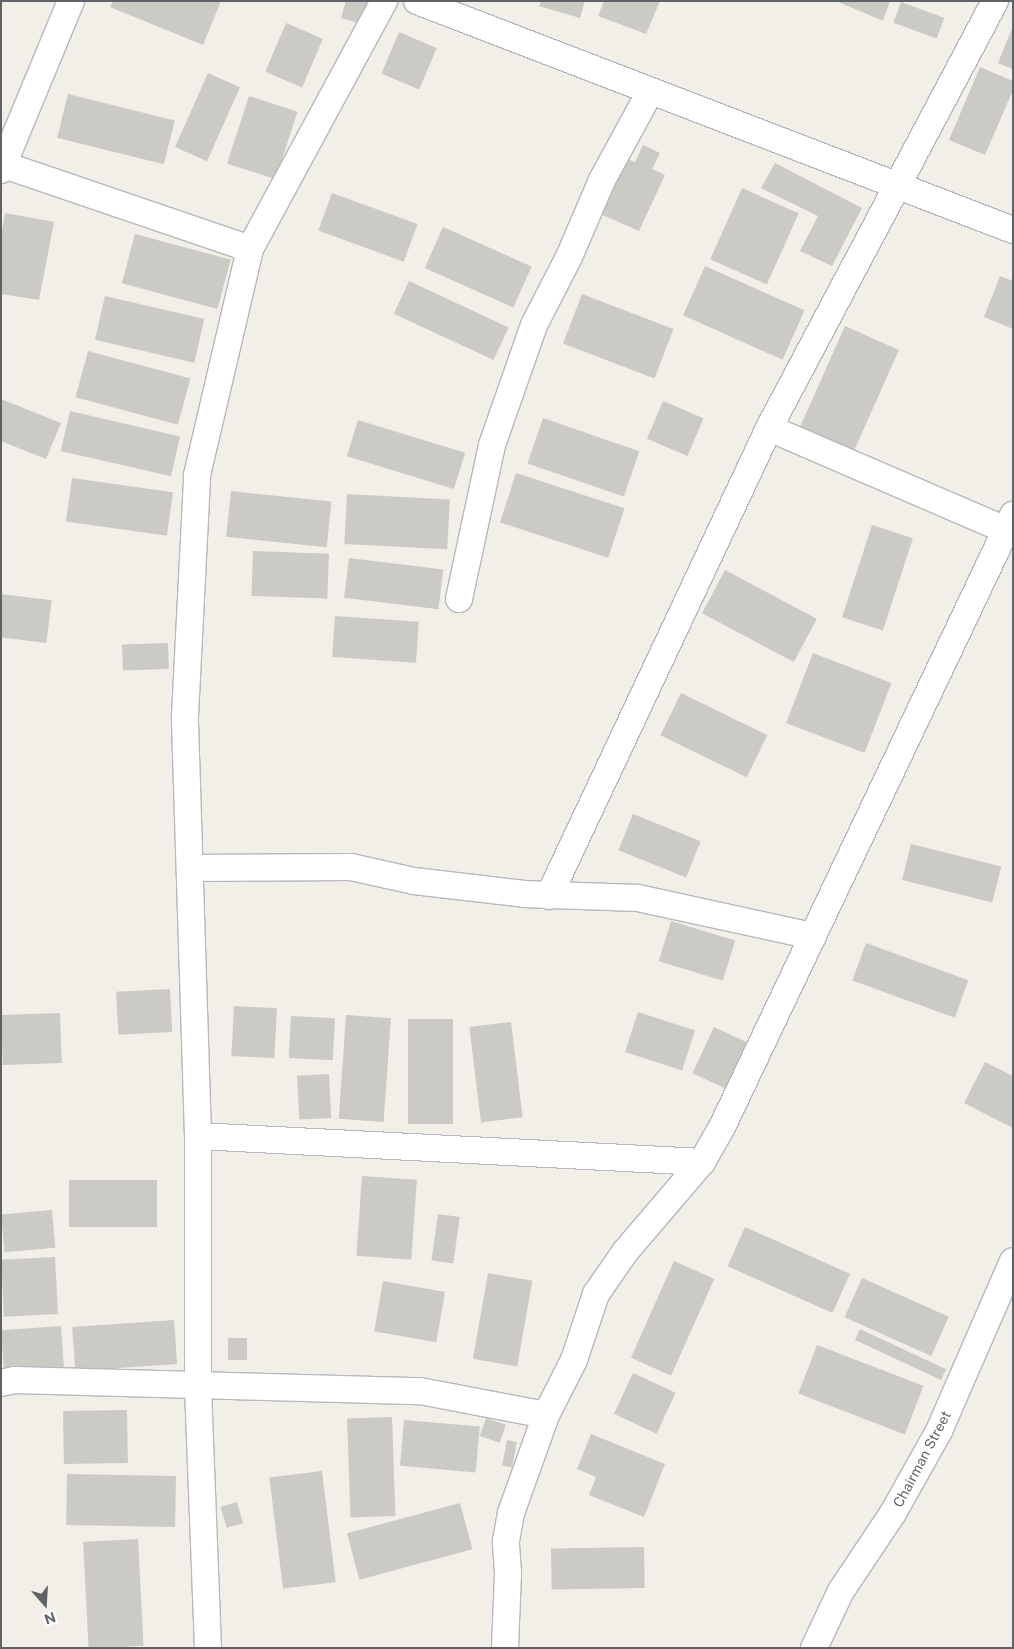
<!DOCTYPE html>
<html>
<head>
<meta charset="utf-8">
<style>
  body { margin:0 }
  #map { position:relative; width:1014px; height:1649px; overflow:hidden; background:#f1efe8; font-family:"Public Sans",sans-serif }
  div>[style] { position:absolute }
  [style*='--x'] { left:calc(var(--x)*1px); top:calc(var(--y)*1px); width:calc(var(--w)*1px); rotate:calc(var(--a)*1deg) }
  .building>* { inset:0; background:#cccac5; transform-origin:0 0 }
  .roads { filter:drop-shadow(1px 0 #b5b8bc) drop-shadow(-1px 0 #b5b8bc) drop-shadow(0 1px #b5b8bc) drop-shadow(0 -1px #b5b8bc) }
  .minor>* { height:26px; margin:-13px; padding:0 13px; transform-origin:13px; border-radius:13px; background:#fff }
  span { translate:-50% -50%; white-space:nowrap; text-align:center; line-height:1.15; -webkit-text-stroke:4px #fff; paint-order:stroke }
  .street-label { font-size:14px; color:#5f6368 }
  .frame { position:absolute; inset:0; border:2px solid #5f6368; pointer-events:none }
  .north { position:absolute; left:20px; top:1579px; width:50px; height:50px; -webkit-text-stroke:4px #fff; paint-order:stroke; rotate:161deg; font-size:14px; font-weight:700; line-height:20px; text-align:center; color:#5f6368 }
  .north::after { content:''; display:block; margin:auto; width:18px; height:22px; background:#5f6368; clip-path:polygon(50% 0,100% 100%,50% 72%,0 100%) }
</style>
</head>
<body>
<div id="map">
  <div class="building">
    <i style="clip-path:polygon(113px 1px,221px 1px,203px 45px,110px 7px)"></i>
    <i style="clip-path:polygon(346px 1px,369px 1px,361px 24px,341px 18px)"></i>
    <i style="clip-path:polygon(541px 1px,585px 1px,580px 18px,539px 6px)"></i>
    <i style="clip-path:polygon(604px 1px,660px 1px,646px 34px,598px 16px)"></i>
    <i style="clip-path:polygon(836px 1px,890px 1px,883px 21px)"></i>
    <i style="left:901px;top:2px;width:46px;height:22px;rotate:20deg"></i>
    <i style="left:286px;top:23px;width:40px;height:53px;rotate:23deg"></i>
    <i style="clip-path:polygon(1013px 26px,1013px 69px,998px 63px)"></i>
    <i style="left:399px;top:32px;width:41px;height:45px;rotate:23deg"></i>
    <i style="clip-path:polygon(980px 67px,1013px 81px,1013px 90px,985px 155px,949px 140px)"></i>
    <i style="left:208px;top:73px;width:35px;height:81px;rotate:24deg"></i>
    <i style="left:68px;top:94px;width:110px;height:45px;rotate:14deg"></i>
    <i style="left:249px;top:96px;width:51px;height:71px;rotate:18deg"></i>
    <i style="clip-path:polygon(643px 145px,660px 153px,652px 169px,665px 175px,639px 231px,600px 214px,625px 158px,635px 162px)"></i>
    <i style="clip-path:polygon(775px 163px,862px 208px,832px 266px,800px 251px,818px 216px,761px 188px)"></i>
    <i style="left:742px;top:188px;width:62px;height:78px;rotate:24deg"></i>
    <i style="left:332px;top:193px;width:91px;height:40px;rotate:20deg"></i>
    <i style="clip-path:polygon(5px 213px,54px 222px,39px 300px,1px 294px,1px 236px)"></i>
    <i style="left:443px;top:227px;width:97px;height:45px;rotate:24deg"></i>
    <i style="left:135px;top:234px;width:99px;height:51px;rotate:15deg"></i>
    <i style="left:705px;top:266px;width:109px;height:54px;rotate:24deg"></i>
    <i style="clip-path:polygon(1000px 276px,1013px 281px,1013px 329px,984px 317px)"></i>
    <i style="left:409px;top:281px;width:110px;height:36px;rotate:25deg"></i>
    <i style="left:582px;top:294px;width:98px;height:53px;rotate:21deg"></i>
    <i style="left:105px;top:296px;width:102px;height:45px;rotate:13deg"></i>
    <i style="left:845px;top:326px;width:59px;height:113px;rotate:24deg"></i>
    <i style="left:88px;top:351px;width:106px;height:48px;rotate:15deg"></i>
    <i style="clip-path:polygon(1px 399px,61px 423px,46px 459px,1px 441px)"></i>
    <i style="left:663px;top:401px;width:44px;height:41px;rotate:23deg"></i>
    <i style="left:70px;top:411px;width:113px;height:41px;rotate:13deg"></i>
    <i style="left:543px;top:418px;width:102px;height:48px;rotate:19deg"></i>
    <i style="left:358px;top:420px;width:112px;height:38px;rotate:17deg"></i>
    <i style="left:516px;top:473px;width:114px;height:52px;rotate:18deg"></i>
    <i style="left:72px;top:478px;width:102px;height:44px;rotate:8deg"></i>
    <i style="left:231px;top:491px;width:101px;height:46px;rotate:6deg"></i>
    <i style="left:347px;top:494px;width:103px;height:50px;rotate:3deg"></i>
    <i style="left:872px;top:525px;width:43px;height:97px;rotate:18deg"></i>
    <i style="left:253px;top:551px;width:76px;height:45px;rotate:2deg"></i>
    <i style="left:349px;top:558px;width:95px;height:40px;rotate:7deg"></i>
    <i style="left:725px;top:570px;width:104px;height:49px;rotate:28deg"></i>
    <i style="left:1px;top:594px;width:51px;height:43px;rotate:7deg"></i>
    <i style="left:335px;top:616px;width:84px;height:41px;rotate:4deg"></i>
    <i style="left:168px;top:643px;width:26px;height:46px;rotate:88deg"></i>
    <i style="left:813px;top:653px;width:84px;height:75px;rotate:21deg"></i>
    <i style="left:681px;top:693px;width:96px;height:47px;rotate:26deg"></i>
    <i style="left:633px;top:814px;width:73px;height:39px;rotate:22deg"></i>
    <i style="left:911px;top:844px;width:93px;height:37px;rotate:14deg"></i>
    <i style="left:671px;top:921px;width:67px;height:42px;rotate:17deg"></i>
    <i style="left:866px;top:943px;width:109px;height:40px;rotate:20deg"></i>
    <i style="left:170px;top:989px;width:43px;height:54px;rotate:87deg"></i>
    <i style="left:234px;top:1006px;width:43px;height:50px;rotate:3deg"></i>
    <i style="left:638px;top:1012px;width:60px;height:42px;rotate:18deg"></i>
    <i style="left:60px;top:1013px;width:50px;height:59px;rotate:88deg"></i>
    <i style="left:346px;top:1015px;width:45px;height:104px;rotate:4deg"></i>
    <i style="left:291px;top:1016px;width:44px;height:42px;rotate:3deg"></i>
    <i style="left:408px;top:1019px;width:45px;height:105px"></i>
    <i style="left:511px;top:1022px;width:96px;height:42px;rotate:83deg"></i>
    <i style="left:714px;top:1027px;width:41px;height:51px;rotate:25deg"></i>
    <i style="clip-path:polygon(985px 1062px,1013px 1076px,1013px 1128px,964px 1103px)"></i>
    <i style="left:329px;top:1074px;width:44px;height:32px;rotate:87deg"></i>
    <i style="left:362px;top:1176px;width:55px;height:80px;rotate:4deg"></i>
    <i style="left:69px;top:1180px;width:88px;height:47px"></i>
    <i style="left:52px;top:1210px;width:38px;height:51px;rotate:85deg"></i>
    <i style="left:438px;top:1214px;width:22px;height:47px;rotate:8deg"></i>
    <i style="left:745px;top:1227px;width:115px;height:43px;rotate:24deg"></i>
    <i style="left:55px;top:1257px;width:57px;height:54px;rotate:87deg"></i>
    <i style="left:674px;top:1261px;width:44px;height:106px;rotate:24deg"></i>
    <i style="left:488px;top:1273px;width:45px;height:87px;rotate:10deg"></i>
    <i style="left:862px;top:1278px;width:95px;height:43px;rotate:24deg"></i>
    <i style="left:383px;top:1281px;width:63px;height:51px;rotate:10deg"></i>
    <i style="left:174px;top:1320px;width:44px;height:102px;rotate:86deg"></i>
    <i style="left:61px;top:1326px;width:41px;height:60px;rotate:86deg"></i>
    <i style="left:860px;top:1329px;width:95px;height:12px;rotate:25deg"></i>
    <i style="left:247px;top:1338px;width:22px;height:19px;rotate:90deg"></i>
    <i style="left:817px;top:1345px;width:114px;height:52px;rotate:21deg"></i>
    <i style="left:633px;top:1373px;width:47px;height:45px;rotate:25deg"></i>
    <i style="left:127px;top:1410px;width:53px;height:64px;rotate:89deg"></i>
    <i style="left:392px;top:1417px;width:99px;height:45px;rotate:88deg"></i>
    <i style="left:486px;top:1418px;width:21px;height:19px;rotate:19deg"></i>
    <i style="left:404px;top:1420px;width:76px;height:46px;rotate:5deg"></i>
    <i style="clip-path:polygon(591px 1434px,665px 1464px,644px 1517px,589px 1495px,596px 1477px,577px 1469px)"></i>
    <i style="left:507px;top:1440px;width:10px;height:26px;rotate:11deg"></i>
    <i style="left:322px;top:1471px;width:112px;height:53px;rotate:83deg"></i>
    <i style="left:67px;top:1474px;width:109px;height:51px;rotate:1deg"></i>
    <i style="left:237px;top:1502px;width:22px;height:17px;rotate:74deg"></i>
    <i style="left:460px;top:1503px;width:48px;height:117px;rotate:75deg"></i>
    <i style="left:138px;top:1539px;width:107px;height:55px;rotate:87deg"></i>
    <i style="left:644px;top:1547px;width:41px;height:93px;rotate:89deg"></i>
  </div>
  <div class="roads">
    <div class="minor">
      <i style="--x:417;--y:1;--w:638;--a:21.02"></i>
      <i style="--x:1;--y:164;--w:263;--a:18.8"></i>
      <i style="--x:1;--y:170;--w:183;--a:-67.5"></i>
      <i style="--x:769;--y:428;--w:258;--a:23.3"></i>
      <i style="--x:459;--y:599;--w:157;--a:-77.9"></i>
      <i style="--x:492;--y:445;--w:127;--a:-70.7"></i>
      <i style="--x:534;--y:325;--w:76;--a:-62.8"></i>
      <i style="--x:569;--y:257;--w:84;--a:-66.8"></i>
      <i style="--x:602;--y:180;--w:100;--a:-61.4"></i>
      <i style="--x:190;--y:868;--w:161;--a:-0.4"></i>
      <i style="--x:351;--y:867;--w:65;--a:12.5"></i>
      <i style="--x:414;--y:881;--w:111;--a:6.7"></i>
      <i style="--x:524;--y:894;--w:114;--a:2"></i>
      <i style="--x:638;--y:898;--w:179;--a:12.3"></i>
      <i style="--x:549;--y:896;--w:517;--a:-64.82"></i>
      <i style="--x:769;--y:428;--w:483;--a:-62.1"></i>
      <i style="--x:198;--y:1136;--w:505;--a:2.95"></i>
      <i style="--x:1;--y:1383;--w:14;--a:-12"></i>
      <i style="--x:15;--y:1380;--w:405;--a:1.6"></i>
      <i style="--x:420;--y:1391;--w:128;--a:10.8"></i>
      <i style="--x:546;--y:1415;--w:62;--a:-63"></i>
      <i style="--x:574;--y:1360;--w:70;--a:-71.6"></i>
      <i style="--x:596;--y:1294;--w:51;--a:-55.4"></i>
      <i style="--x:625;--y:1252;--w:118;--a:-49.5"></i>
      <i style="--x:702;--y:1162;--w:40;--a:-60.3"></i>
      <i style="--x:722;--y:1127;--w:678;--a:-64.57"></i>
      <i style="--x:208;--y:1648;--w:263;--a:-92.2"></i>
      <i style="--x:198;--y:1385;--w:249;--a:-90"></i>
      <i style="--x:198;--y:1136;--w:420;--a:-91.8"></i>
      <i style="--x:185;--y:716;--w:241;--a:-87.1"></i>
      <i style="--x:197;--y:475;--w:232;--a:-76.8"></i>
      <i style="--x:250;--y:249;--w:282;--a:-61.6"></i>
      <i style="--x:505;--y:1648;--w:75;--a:-87.7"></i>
      <i style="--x:508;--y:1573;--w:32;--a:-94"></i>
      <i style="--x:506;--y:1541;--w:28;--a:-80"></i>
      <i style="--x:511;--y:1513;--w:104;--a:-70.3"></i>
      <i style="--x:814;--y:1648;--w:63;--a:-64.7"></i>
      <i style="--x:841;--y:1591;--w:94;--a:-56.3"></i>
      <i style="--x:893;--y:1513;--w:94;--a:-60.7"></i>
      <i style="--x:939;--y:1431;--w:185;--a:-66.5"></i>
    </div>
  </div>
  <div class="street-label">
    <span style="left:922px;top:1459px;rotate:-62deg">Chairman Street</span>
  </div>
  <div class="frame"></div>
  <div class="north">N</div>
</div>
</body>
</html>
